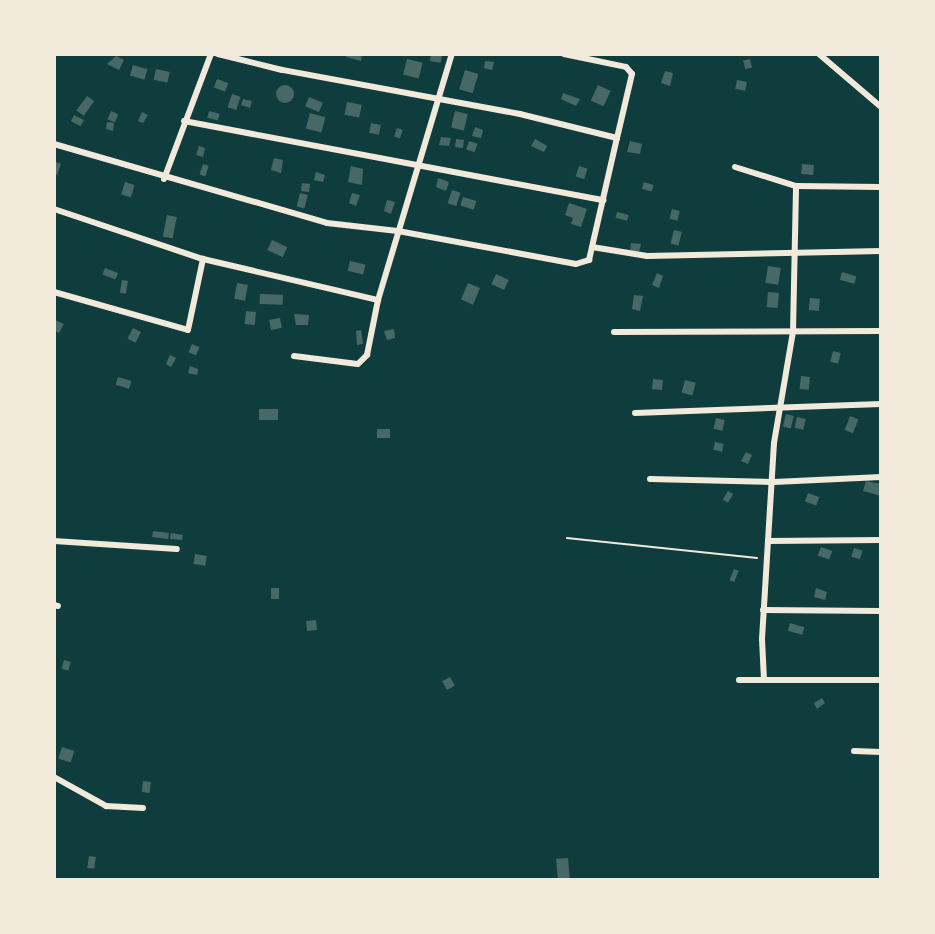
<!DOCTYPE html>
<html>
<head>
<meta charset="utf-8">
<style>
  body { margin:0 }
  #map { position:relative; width:935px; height:934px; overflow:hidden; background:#0f3d3e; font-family:"Source Sans 3",sans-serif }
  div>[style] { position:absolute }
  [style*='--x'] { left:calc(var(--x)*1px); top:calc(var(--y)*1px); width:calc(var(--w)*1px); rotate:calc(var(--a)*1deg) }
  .building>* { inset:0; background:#486865; transform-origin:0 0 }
  .round { border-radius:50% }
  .path>* { height:1.5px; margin:-0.75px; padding:0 0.75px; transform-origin:0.75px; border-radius:0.75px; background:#f1e9da }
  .minor>* { height:6px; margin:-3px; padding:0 3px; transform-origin:3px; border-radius:3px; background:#f1e9da }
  span { translate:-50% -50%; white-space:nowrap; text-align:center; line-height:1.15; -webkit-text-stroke:6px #f1e9da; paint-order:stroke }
  .frame { position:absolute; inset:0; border:56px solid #f1e9da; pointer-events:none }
</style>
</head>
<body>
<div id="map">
  <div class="building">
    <i style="clip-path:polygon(347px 54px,362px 54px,361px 61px,346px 57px)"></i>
    <i style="left:431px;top:54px;width:11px;height:7px;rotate:10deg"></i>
    <i style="clip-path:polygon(116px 56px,124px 60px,119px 70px,107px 64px)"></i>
    <i style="left:407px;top:59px;width:16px;height:16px;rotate:14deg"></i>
    <i style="left:750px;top:59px;width:9px;height:7px;rotate:77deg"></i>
    <i style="clip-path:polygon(485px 61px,494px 62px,492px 70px,484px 68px)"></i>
    <i style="left:133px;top:65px;width:15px;height:11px;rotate:16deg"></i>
    <i style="left:156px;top:69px;width:14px;height:11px;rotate:12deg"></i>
    <i style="left:465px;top:70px;width:14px;height:20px;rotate:17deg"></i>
    <i style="clip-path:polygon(665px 71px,673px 73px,670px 86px,661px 83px)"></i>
    <i style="left:217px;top:79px;width:12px;height:9px;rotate:20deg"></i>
    <i style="left:737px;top:80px;width:10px;height:9px;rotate:11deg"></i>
    <i class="round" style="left:276px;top:85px;width:18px;height:18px"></i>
    <i style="left:598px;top:85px;width:14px;height:17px;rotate:25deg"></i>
    <i style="clip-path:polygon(563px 93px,580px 99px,576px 106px,561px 99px)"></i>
    <i style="left:232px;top:94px;width:9px;height:14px;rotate:18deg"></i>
    <i style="left:87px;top:96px;width:9px;height:18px;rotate:36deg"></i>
    <i style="left:309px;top:97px;width:15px;height:10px;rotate:23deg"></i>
    <i style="clip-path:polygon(243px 99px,252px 101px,250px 108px,241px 105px)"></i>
    <i style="left:347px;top:102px;width:15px;height:13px;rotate:11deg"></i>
    <i style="left:111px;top:111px;width:8px;height:9px;rotate:23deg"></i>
    <i style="left:209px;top:111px;width:11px;height:7px;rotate:15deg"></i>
    <i style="left:455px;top:111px;width:13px;height:17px;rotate:13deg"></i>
    <i style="clip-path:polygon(142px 112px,148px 115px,143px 123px,138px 121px)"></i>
    <i style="left:310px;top:113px;width:16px;height:16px;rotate:15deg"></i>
    <i style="left:74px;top:115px;width:11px;height:7px;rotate:27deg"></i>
    <i style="clip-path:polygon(107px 122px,114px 123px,113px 131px,106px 129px)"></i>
    <i style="left:371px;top:123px;width:10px;height:10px;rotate:11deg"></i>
    <i style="clip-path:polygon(475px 127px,483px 130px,481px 138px,472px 136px)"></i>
    <i style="left:397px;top:128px;width:6px;height:9px;rotate:18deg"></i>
    <i style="clip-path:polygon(441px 137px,451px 138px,449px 146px,439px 145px)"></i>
    <i style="left:456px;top:139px;width:8px;height:8px;rotate:7deg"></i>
    <i style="clip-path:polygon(535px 139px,547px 146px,544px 152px,531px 146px)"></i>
    <i style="left:469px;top:141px;width:9px;height:9px;rotate:18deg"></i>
    <i style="clip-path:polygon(630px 141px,642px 144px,640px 154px,627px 152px)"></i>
    <i style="clip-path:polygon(199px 146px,205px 148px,203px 157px,196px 155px)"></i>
    <i style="clip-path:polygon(274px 158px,283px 160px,281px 173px,271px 170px)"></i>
    <i style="clip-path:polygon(54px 161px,61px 164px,57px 175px,54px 174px)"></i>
    <i style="left:203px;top:164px;width:6px;height:11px;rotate:18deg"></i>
    <i style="left:802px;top:164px;width:12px;height:10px;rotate:5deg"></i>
    <i style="clip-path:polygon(351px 166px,363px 169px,362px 185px,348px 182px)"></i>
    <i style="left:579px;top:166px;width:9px;height:11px;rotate:18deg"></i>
    <i style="clip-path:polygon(316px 172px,325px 175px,323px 182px,314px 180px)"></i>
    <i style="clip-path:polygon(438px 178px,449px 182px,446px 191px,436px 187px)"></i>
    <i style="left:125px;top:182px;width:10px;height:13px;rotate:17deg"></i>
    <i style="left:644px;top:182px;width:10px;height:7px;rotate:17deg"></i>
    <i style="left:302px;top:183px;width:8px;height:8px;rotate:7deg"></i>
    <i style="left:452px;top:190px;width:9px;height:14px;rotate:18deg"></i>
    <i style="left:300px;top:193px;width:8px;height:14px;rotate:14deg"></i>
    <i style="clip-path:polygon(352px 193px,360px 195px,356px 206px,349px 203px)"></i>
    <i style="left:463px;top:197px;width:14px;height:9px;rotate:17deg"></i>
    <i style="clip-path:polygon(387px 200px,395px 202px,391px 214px,384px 211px)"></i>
    <i style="clip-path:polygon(569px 203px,587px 209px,581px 227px,571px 224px,573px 218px,565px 215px)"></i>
    <i style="left:672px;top:209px;width:8px;height:10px;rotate:14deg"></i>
    <i style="left:617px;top:212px;width:12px;height:6px;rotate:14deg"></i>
    <i style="left:167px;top:215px;width:10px;height:22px;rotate:11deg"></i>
    <i style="left:674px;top:230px;width:8px;height:14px;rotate:14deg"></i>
    <i style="left:272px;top:240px;width:17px;height:11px;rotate:25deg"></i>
    <i style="clip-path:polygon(631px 243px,641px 244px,639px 252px,630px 250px)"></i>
    <i style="left:350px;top:261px;width:16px;height:10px;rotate:14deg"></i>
    <i style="left:768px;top:266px;width:13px;height:17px;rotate:9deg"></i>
    <i style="left:105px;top:268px;width:14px;height:7px;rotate:21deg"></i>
    <i style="left:842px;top:272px;width:15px;height:8px;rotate:16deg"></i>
    <i style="clip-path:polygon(657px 273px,663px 276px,659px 288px,652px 285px)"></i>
    <i style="left:496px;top:274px;width:14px;height:11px;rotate:25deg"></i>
    <i style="left:122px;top:280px;width:6px;height:13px;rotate:9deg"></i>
    <i style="left:237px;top:283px;width:11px;height:16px;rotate:10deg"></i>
    <i style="left:468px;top:283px;width:13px;height:18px;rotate:23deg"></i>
    <i style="left:768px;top:292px;width:11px;height:15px;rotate:5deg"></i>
    <i style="left:260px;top:294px;width:23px;height:10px;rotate:2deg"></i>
    <i style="clip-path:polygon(634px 295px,643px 296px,640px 311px,632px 309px)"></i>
    <i style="left:810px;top:298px;width:10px;height:12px;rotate:6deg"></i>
    <i style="left:246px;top:311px;width:10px;height:13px;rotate:6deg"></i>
    <i style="clip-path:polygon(294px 314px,309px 315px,308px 325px,296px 325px)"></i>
    <i style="left:280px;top:318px;width:10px;height:11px;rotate:79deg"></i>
    <i style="clip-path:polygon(55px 320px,64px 324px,59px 333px,54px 330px)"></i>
    <i style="left:133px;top:328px;width:9px;height:12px;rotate:27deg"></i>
    <i style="clip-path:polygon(394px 329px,395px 338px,387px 340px,384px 331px)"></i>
    <i style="clip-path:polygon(361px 330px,363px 344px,357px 345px,356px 331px)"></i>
    <i style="left:192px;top:344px;width:8px;height:9px;rotate:23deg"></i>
    <i style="left:833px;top:351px;width:8px;height:11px;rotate:14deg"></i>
    <i style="clip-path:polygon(170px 355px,176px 358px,171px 367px,166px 364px)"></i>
    <i style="clip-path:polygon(190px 366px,198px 369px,197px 375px,188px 373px)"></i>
    <i style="left:801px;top:376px;width:9px;height:13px;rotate:6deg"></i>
    <i style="left:118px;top:377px;width:14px;height:8px;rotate:17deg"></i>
    <i style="left:653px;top:379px;width:10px;height:10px;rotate:6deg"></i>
    <i style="left:685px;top:380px;width:11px;height:13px;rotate:15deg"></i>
    <i style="left:278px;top:409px;width:11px;height:19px;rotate:90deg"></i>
    <i style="left:786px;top:414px;width:8px;height:13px;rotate:14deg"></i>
    <i style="left:850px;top:416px;width:9px;height:15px;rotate:21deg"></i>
    <i style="left:797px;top:417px;width:9px;height:11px;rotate:13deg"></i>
    <i style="left:716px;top:418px;width:9px;height:11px;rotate:13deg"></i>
    <i style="left:377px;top:429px;width:13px;height:9px"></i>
    <i style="left:715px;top:442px;width:9px;height:8px;rotate:13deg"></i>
    <i style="clip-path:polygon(746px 452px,752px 455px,748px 464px,741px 461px)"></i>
    <i style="clip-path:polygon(866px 481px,881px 484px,881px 496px,863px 491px)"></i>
    <i style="left:728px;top:491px;width:6px;height:10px;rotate:31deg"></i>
    <i style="left:808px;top:493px;width:12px;height:9px;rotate:20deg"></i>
    <i style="left:153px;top:531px;width:16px;height:6px;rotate:7deg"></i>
    <i style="clip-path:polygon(171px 533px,183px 535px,182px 540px,170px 539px)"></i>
    <i style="left:821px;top:547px;width:12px;height:9px;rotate:20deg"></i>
    <i style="left:854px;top:548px;width:9px;height:9px;rotate:18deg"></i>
    <i style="left:195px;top:554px;width:12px;height:10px;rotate:9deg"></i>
    <i style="left:734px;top:569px;width:5px;height:12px;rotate:22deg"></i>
    <i style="left:271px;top:588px;width:8px;height:11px"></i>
    <i style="clip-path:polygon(816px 588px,827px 592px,825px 600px,814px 597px)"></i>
    <i style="left:316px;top:620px;width:10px;height:10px;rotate:84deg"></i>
    <i style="left:790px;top:623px;width:15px;height:8px;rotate:16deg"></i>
    <i style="left:64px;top:660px;width:7px;height:9px;rotate:16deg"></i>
    <i style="left:450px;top:677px;width:10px;height:9px;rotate:61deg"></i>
    <i style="clip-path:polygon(822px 698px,825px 703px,817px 709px,814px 703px)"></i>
    <i style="left:62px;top:747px;width:13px;height:12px;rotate:18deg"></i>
    <i style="left:143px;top:781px;width:8px;height:11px;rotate:7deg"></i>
    <i style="left:89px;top:856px;width:7px;height:12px;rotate:8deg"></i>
    <i style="left:568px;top:858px;width:22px;height:12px;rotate:85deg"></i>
  </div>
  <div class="path">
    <i style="--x:567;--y:538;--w:191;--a:6"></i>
  </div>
  <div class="minor">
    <i style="--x:564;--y:54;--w:63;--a:11.8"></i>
    <i style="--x:626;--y:67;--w:9;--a:49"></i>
    <i style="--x:632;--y:74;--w:66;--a:103.2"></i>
    <i style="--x:819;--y:54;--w:82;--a:40.5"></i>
    <i style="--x:184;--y:121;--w:427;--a:10.7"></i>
    <i style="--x:54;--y:144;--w:284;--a:16.1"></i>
    <i style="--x:327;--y:223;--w:71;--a:6.4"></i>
    <i style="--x:398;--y:231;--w:181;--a:10.5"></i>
    <i style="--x:576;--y:264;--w:14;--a:-17"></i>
    <i style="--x:589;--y:260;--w:125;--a:-77.1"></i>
    <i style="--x:617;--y:138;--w:100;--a:-166.1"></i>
    <i style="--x:520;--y:114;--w:242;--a:-169.5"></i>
    <i style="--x:282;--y:70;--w:66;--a:-166"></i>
    <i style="--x:735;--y:167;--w:64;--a:17.3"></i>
    <i style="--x:796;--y:186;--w:85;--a:0.7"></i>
    <i style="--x:164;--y:179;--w:134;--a:-69.4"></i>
    <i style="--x:54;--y:209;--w:157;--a:18.6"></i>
    <i style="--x:203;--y:259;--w:180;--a:13.2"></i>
    <i style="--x:592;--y:247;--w:56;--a:9.3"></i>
    <i style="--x:647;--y:256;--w:234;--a:-1.2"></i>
    <i style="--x:54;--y:292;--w:139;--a:15.8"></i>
    <i style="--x:188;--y:330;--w:73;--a:-78.1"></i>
    <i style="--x:614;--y:332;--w:267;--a:-0.2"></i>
    <i style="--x:294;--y:356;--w:64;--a:7.1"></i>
    <i style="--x:358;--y:364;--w:13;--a:-45"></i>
    <i style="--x:367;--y:355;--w:56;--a:-78.7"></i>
    <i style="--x:378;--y:300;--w:257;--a:-73.3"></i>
    <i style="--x:635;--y:413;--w:246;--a:-2.1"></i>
    <i style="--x:650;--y:479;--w:124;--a:1.4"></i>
    <i style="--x:774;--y:482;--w:107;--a:-2.7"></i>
    <i style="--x:54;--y:541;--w:123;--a:3.7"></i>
    <i style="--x:768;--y:541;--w:113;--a:-0.5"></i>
    <i style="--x:54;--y:605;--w:4;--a:14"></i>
    <i style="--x:763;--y:610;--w:118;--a:0.5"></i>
    <i style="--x:739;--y:680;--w:142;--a:0"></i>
    <i style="--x:764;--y:680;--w:41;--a:-92.8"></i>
    <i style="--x:762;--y:639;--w:196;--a:-86.5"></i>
    <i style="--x:774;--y:443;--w:113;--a:-80.3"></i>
    <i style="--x:793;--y:332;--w:146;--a:-88.8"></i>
    <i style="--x:854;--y:751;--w:27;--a:2"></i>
    <i style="--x:54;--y:777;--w:60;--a:29.1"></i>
    <i style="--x:106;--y:806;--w:37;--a:3"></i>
  </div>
  <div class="frame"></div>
</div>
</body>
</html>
